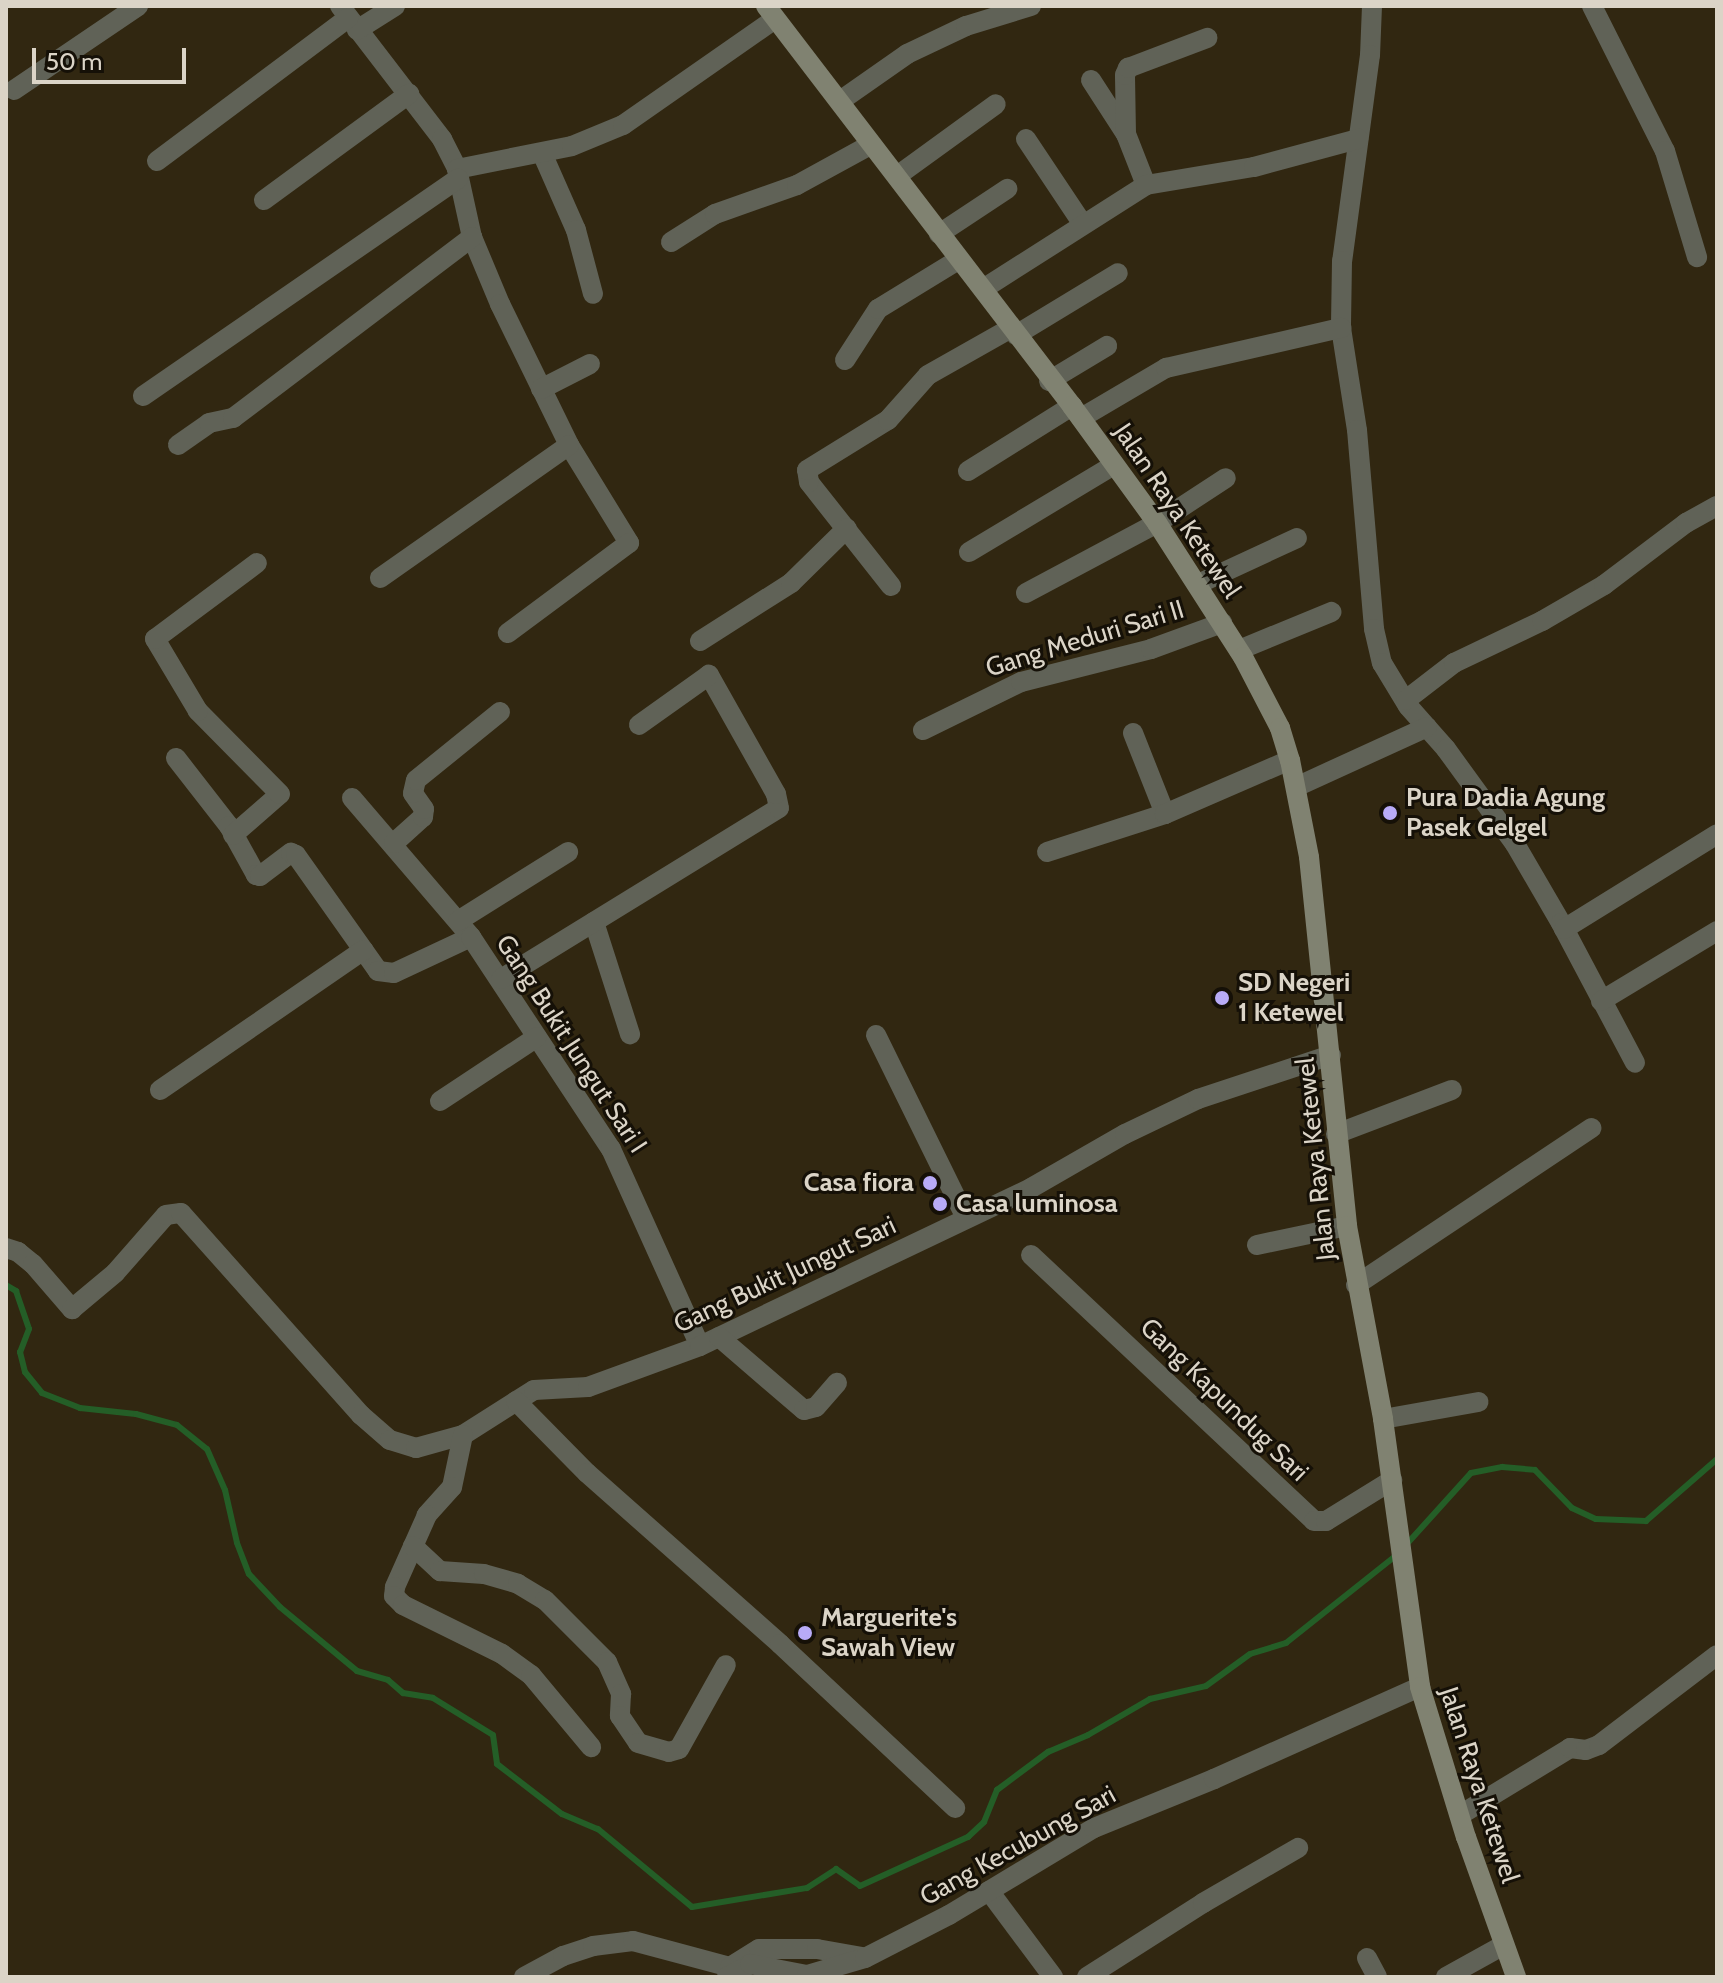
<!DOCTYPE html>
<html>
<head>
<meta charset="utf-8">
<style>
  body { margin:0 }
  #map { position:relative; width:1723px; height:1983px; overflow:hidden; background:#312711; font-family:Cabin,sans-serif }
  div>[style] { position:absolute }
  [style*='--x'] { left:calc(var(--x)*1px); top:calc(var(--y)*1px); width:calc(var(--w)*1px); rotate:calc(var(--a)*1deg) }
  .stream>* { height:6px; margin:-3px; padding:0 3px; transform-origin:3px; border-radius:3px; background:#245e27 }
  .minor>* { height:20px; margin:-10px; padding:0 10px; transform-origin:10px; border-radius:10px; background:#606257 }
  .secondary>* { height:20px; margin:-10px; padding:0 10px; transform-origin:10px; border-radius:10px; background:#808271 }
  .dots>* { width:22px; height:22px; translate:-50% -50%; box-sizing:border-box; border:4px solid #151007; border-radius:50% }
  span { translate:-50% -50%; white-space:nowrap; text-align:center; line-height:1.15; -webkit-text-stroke:6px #151007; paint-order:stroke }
  .street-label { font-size:26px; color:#dbd4c7 }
  .poi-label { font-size:26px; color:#dbd4c7; font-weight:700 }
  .left { translate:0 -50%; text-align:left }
  .right { translate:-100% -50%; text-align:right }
  .frame { position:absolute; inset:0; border:8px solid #dbd4c7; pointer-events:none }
  .scale { position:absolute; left:32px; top:48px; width:154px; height:36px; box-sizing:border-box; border:4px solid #dbd4c7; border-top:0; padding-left:10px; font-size:24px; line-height:28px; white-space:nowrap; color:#dbd4c7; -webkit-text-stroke:6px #151007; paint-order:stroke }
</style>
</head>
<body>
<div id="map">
  <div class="stream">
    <i style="--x:6;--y:1285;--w:12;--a:31"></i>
    <i style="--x:16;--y:1291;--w:40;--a:71.1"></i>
    <i style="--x:29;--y:1329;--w:25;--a:111"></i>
    <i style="--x:20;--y:1352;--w:21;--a:76"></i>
    <i style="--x:25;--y:1372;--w:27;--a:51"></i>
    <i style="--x:42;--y:1393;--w:41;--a:21.5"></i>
    <i style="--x:80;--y:1408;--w:56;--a:6.1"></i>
    <i style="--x:136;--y:1414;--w:42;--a:15"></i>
    <i style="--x:177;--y:1425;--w:38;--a:39"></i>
    <i style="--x:207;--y:1449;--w:45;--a:66.3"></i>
    <i style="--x:225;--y:1490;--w:54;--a:77.2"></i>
    <i style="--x:237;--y:1543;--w:33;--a:69"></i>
    <i style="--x:249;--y:1574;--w:45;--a:46.8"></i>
    <i style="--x:280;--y:1607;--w:100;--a:39.7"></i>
    <i style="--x:357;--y:1671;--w:32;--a:16"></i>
    <i style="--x:388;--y:1680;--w:20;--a:41"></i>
    <i style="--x:403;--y:1693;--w:30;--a:9"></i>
    <i style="--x:433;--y:1698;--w:70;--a:31.7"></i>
    <i style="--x:493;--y:1735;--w:29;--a:82"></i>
    <i style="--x:497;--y:1764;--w:82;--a:37.6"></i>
    <i style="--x:562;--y:1814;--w:39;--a:23"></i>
    <i style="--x:598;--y:1829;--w:122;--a:39.7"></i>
    <i style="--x:692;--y:1907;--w:117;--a:-9.4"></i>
    <i style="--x:807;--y:1888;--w:35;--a:-33"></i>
    <i style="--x:836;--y:1869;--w:29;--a:35"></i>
    <i style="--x:860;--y:1886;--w:119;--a:-24.4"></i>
    <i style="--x:968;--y:1837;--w:22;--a:-43"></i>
    <i style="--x:984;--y:1822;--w:35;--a:-68"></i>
    <i style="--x:997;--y:1790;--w:64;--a:-36.7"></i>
    <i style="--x:1048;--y:1752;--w:43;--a:-23"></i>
    <i style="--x:1088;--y:1735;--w:72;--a:-30.1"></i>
    <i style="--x:1150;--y:1699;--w:57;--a:-13.1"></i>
    <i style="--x:1206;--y:1686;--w:54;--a:-36"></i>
    <i style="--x:1250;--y:1654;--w:38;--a:-17"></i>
    <i style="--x:1286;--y:1643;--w:143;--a:-38.5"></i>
    <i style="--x:1405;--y:1546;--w:98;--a:-47.9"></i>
    <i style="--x:1471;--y:1473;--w:32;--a:-11"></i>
    <i style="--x:1502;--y:1467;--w:33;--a:5"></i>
    <i style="--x:1535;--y:1470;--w:53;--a:45.8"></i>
    <i style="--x:1572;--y:1508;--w:26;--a:25"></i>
    <i style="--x:1596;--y:1519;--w:50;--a:2.3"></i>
    <i style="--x:1646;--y:1521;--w:94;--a:-41.1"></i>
  </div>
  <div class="minor">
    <i style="--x:340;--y:6;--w:168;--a:52.5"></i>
    <i style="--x:442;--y:139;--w:34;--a:63"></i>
    <i style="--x:457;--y:169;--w:70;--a:77.6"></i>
    <i style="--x:472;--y:237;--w:73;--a:67.3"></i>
    <i style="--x:500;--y:304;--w:157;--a:63.9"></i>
    <i style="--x:569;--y:445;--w:115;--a:58.5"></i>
    <i style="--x:629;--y:543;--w:151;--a:143.4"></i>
    <i style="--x:1372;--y:6;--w:49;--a:92.3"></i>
    <i style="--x:1370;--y:55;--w:208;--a:97.7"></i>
    <i style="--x:1342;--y:261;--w:67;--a:90.9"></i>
    <i style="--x:1341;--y:328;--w:103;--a:81.1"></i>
    <i style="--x:1357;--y:430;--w:200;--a:85.1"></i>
    <i style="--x:1374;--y:629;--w:35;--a:77"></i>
    <i style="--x:1382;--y:663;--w:50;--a:58.8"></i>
    <i style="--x:1408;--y:706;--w:57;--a:48.5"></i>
    <i style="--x:1446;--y:749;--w:117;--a:54"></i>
    <i style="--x:1515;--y:844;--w:91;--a:59.8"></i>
    <i style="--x:1561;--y:923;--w:158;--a:62.1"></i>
    <i style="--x:1592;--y:6;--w:162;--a:63.3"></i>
    <i style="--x:1665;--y:151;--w:111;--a:73.2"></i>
    <i style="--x:357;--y:30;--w:45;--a:-32.3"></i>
    <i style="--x:1091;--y:80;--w:64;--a:57.1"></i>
    <i style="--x:1126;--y:134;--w:55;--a:68.6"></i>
    <i style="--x:14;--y:90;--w:150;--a:-34.1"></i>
    <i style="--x:840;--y:101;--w:82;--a:-35"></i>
    <i style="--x:907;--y:54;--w:65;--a:-25.4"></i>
    <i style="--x:966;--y:26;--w:68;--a:-17.1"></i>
    <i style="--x:1126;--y:134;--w:59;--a:-91"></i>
    <i style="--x:1125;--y:75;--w:8;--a:-67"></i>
    <i style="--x:1128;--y:68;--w:85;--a:-20.8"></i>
    <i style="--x:1026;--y:139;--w:101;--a:56.3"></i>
    <i style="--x:542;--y:153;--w:84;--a:66.2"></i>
    <i style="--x:576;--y:230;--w:66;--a:75.1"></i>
    <i style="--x:157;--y:161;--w:239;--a:-36.8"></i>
    <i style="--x:457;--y:169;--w:117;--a:-11.3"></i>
    <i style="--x:572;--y:146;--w:55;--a:-22.4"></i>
    <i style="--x:623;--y:125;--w:185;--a:-34.9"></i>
    <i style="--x:897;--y:176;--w:122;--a:-36"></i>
    <i style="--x:264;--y:200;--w:180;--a:-36.2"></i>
    <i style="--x:939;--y:234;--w:82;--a:-33.5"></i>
    <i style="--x:671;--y:242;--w:52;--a:-32.5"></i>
    <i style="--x:715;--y:214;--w:87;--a:-19.5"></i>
    <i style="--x:797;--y:185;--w:83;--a:-28.7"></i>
    <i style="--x:983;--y:289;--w:193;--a:-32.5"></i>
    <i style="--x:1146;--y:185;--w:109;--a:-9.5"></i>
    <i style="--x:1254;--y:167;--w:108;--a:-15.1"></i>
    <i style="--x:1016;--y:335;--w:119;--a:-31.3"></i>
    <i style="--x:845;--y:360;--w:61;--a:-57.1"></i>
    <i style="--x:878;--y:309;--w:94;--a:-31.5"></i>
    <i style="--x:1049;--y:381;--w:68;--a:-31.1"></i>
    <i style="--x:541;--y:389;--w:55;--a:-27"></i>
    <i style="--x:143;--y:396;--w:383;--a:-34.6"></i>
    <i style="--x:1081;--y:418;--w:99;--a:-30.5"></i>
    <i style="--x:1166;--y:368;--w:180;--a:-12.9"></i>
    <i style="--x:178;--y:445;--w:38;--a:-35"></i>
    <i style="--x:209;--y:423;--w:25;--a:-12"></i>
    <i style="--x:233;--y:418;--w:300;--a:-37.1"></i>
    <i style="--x:968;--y:471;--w:123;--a:-32"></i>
    <i style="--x:969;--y:552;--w:169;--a:-31"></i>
    <i style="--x:380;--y:578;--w:231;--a:-35.1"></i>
    <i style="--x:1198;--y:584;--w:109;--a:-24.9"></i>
    <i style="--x:891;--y:586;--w:132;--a:-128.3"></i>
    <i style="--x:809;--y:482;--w:12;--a:-99"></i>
    <i style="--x:807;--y:470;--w:95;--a:-31.7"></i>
    <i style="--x:888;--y:420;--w:60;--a:-48.4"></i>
    <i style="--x:928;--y:375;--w:95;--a:-29.5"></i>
    <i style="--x:1026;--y:593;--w:149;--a:-28.1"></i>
    <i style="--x:1157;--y:523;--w:82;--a:-33.1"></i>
    <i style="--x:700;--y:641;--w:108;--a:-32.5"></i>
    <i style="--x:791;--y:583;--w:78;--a:-44.5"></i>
    <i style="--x:1239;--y:650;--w:100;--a:-22.4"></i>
    <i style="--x:1406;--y:700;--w:61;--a:-37.6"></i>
    <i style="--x:1454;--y:663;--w:98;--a:-25.5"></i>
    <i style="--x:1542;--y:621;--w:72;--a:-30.1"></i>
    <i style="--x:1604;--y:585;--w:103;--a:-37.1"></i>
    <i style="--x:1686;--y:523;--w:35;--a:-29"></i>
    <i style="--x:923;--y:730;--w:109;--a:-26.1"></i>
    <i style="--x:1021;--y:682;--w:134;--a:-14.2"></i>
    <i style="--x:1151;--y:649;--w:76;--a:-20.1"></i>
    <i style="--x:1133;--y:733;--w:87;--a:68.4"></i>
    <i style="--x:176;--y:758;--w:86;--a:52.1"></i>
    <i style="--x:229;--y:826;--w:56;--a:61.1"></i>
    <i style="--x:256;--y:875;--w:4;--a:14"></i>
    <i style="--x:260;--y:876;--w:39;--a:-37"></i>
    <i style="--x:291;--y:853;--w:5;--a:22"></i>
    <i style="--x:296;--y:855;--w:142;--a:54.7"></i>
    <i style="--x:378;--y:971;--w:16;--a:7"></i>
    <i style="--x:394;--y:973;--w:85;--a:-25.1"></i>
    <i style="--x:1296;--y:787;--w:144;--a:-24.6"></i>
    <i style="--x:352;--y:798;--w:183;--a:49.4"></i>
    <i style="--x:471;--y:937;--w:254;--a:56.6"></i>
    <i style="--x:611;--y:1149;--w:216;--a:65.7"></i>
    <i style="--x:233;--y:835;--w:62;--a:-41.1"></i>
    <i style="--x:280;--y:794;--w:117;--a:-134.7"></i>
    <i style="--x:198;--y:711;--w:84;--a:-120.8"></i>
    <i style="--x:155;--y:639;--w:127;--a:-36.7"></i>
    <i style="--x:394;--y:843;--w:39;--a:-42"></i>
    <i style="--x:423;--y:817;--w:8;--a:-83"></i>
    <i style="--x:424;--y:809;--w:19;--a:-125"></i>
    <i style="--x:413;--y:793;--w:13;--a:-77"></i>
    <i style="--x:416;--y:780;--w:108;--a:-39"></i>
    <i style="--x:1047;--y:852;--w:124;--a:-17.9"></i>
    <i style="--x:1165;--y:814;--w:136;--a:-23.4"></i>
    <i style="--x:458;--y:921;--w:130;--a:-32.1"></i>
    <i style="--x:594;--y:922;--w:118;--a:72.2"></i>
    <i style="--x:1564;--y:929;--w:180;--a:-31.8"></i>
    <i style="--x:501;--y:979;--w:326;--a:-31.6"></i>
    <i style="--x:779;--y:808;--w:14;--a:-102"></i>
    <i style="--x:776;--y:794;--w:137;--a:-119.4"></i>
    <i style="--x:709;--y:675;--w:86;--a:144.5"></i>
    <i style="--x:1601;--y:1001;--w:135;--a:-31.1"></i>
    <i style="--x:876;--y:1035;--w:204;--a:63.8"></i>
    <i style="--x:160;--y:1090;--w:247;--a:-34.5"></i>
    <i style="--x:440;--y:1101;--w:116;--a:-33.4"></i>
    <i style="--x:1336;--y:1134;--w:124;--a:-20.8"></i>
    <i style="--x:1257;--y:1245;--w:92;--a:-11.9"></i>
    <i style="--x:6;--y:1248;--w:13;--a:18"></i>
    <i style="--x:18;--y:1252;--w:19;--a:39"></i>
    <i style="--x:33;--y:1264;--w:60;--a:49.1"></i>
    <i style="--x:72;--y:1309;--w:56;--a:-39.9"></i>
    <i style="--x:115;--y:1273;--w:77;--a:-48.7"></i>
    <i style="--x:166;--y:1215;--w:15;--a:-8"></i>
    <i style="--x:181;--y:1213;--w:271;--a:48.3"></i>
    <i style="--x:361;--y:1415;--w:38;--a:41"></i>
    <i style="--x:390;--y:1440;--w:27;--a:17"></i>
    <i style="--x:416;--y:1448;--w:49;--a:-15.5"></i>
    <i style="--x:463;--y:1435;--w:84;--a:-32.4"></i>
    <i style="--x:534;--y:1390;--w:54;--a:-3.2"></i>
    <i style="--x:588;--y:1387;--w:119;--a:-20.1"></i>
    <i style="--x:700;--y:1346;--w:367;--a:-25.5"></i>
    <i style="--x:1031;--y:1188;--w:108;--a:-29.9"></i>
    <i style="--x:1125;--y:1134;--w:81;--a:-25.6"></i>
    <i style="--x:1198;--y:1099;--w:140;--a:-18.3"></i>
    <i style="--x:1031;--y:1255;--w:388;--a:43.2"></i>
    <i style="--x:1314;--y:1521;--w:12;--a:0"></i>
    <i style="--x:1326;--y:1521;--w:78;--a:-31.8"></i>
    <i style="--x:1356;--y:1285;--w:283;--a:-33.7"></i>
    <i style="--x:719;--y:1337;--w:112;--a:40.7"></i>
    <i style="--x:804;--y:1410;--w:12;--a:-14"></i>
    <i style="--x:816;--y:1407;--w:32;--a:-49"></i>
    <i style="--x:516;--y:1401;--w:101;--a:45.4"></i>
    <i style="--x:587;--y:1473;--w:258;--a:41.5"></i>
    <i style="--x:780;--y:1644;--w:240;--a:43.1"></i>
    <i style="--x:1383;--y:1419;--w:97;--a:-10.1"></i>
    <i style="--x:463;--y:1435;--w:53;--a:101.9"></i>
    <i style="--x:452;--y:1487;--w:38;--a:132"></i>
    <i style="--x:427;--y:1515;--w:79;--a:114"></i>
    <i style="--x:395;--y:1587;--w:9;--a:96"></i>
    <i style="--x:394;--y:1596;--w:13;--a:45"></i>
    <i style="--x:403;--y:1605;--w:110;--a:26.3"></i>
    <i style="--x:502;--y:1654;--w:36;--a:36"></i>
    <i style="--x:531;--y:1675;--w:94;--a:50.2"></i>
    <i style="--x:413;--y:1546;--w:37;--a:43"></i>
    <i style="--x:440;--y:1571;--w:44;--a:3.9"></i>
    <i style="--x:484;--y:1574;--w:35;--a:16"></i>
    <i style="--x:518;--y:1584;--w:31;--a:31"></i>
    <i style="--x:545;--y:1600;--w:88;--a:45"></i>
    <i style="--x:607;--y:1662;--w:35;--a:66"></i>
    <i style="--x:621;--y:1694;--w:22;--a:93"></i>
    <i style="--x:620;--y:1716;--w:32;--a:56"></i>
    <i style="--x:638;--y:1743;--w:32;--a:16"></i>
    <i style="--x:669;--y:1752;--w:10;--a:-17"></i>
    <i style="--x:679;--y:1749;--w:96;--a:-60.8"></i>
    <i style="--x:1460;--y:1815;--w:129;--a:-31.3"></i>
    <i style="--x:1570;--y:1748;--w:16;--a:7"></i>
    <i style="--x:1586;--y:1750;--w:14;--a:-21"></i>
    <i style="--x:1599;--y:1745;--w:148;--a:-37.3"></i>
    <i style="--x:989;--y:1891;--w:107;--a:53.3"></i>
    <i style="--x:1367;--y:1958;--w:21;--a:62"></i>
    <i style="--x:524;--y:1977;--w:44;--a:-28.3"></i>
    <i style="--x:563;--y:1956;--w:32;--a:-18"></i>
    <i style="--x:593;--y:1946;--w:40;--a:-7.1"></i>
    <i style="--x:633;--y:1941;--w:100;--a:15"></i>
    <i style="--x:730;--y:1967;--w:34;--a:-32"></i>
    <i style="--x:759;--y:1949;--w:58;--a:0"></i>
    <i style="--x:817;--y:1949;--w:46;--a:10.1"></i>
    <i style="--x:727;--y:1977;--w:26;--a:-29"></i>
    <i style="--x:750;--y:1964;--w:58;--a:10.9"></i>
    <i style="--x:807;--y:1975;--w:60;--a:-16.3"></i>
    <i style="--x:865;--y:1958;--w:94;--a:-27.1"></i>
    <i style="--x:949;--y:1915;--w:169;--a:-31"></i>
    <i style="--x:1094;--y:1828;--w:130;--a:-22.2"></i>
    <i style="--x:1214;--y:1779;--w:226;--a:-24.1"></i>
    <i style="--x:1087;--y:1977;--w:138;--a:-32.5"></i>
    <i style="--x:1203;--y:1903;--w:110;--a:-30.1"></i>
    <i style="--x:1446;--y:1977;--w:66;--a:-28.9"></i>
  </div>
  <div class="secondary">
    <i style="--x:766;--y:6;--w:504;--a:52.58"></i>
    <i style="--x:1072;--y:406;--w:145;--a:54"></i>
    <i style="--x:1157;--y:523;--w:159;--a:57.3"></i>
    <i style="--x:1243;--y:657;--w:80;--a:62.5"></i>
    <i style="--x:1280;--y:728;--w:34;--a:73"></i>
    <i style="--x:1290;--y:760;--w:99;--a:78.9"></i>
    <i style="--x:1309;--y:857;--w:371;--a:84.1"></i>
    <i style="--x:1347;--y:1226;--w:196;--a:79.4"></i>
    <i style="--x:1383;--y:1419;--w:271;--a:82.1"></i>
    <i style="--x:1420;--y:1687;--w:157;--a:73"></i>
    <i style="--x:1466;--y:1837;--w:149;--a:70.3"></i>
  </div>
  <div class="dots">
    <i style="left:1390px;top:813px;background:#b8abf7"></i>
    <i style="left:1222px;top:998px;background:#b8abf7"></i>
    <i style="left:930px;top:1183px;background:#b8abf7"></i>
    <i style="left:940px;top:1204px;background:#b8abf7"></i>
    <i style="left:805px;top:1633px;background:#b8abf7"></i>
  </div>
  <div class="street-label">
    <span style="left:1177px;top:511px;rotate:56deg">Jalan Raya Ketewel</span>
    <span style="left:1085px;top:639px;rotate:-17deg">Gang Meduri Sari II</span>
    <span style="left:571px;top:1044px;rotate:57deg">Gang Bukit Jungut Sari I</span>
    <span style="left:1316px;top:1159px;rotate:-96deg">Jalan Raya Ketewel</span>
    <span style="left:785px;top:1275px;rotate:-25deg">Gang Bukit Jungut Sari</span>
    <span style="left:1224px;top:1400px;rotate:44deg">Gang Kapundug Sari</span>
    <span style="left:1479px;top:1785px;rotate:72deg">Jalan Raya Ketewel</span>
    <span style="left:1018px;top:1846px;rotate:-29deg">Gang Kecubung Sari</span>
  </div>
  <div class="poi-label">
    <span class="left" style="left:1406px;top:813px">Pura Dadia Agung<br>Pasek Gelgel</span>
    <span class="left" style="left:1238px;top:998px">SD Negeri<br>1 Ketewel</span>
    <span class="right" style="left:914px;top:1183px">Casa fiora</span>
    <span class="left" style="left:956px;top:1204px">Casa luminosa</span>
    <span class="left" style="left:821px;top:1633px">Marguerite's<br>Sawah View</span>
  </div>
  <div class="frame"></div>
  <div class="scale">50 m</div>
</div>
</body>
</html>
